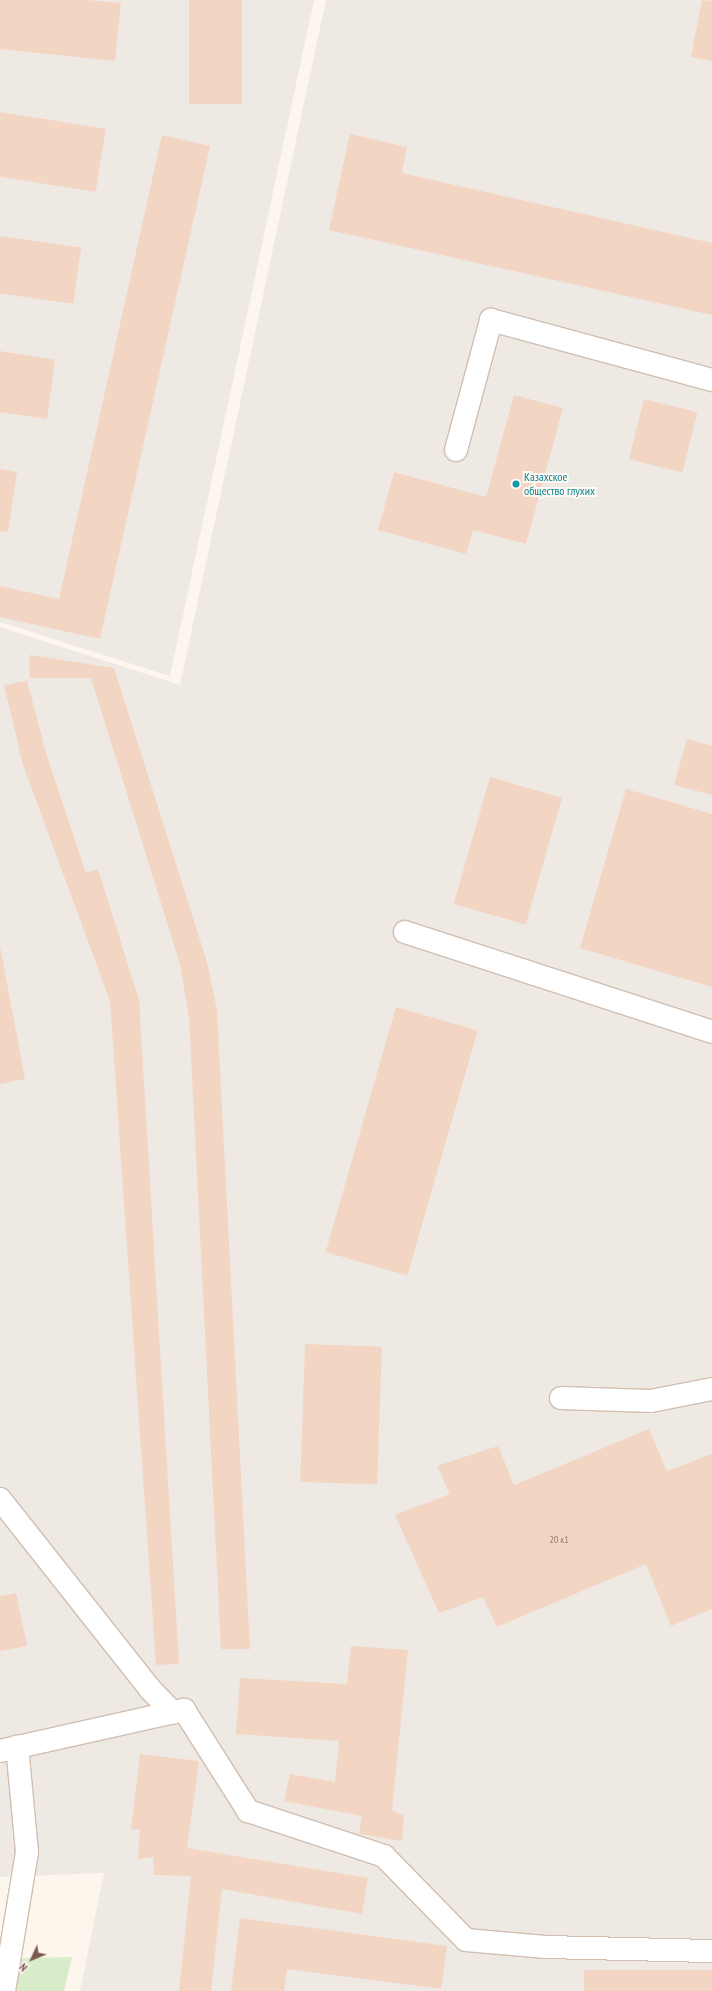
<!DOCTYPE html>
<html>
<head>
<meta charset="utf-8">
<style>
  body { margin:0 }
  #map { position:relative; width:712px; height:1991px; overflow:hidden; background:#fdf6ec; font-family:"PT Sans Narrow",sans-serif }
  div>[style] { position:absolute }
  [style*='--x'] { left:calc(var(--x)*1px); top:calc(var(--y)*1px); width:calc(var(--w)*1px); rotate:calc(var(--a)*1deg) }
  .industrial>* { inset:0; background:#efe9e4 }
  .green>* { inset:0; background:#d8ecc9 }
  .building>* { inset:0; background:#f3d5c3; transform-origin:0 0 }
  .roads { filter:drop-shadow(1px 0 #d1beb0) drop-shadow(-1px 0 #d1beb0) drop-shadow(0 1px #d1beb0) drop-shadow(0 -1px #d1beb0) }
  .minor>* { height:22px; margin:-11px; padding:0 11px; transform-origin:11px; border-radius:11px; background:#fff }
  .dots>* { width:11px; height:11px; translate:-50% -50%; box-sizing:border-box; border:2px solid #fffaf3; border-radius:50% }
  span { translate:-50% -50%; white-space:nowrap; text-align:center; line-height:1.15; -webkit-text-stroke:4px #fffaf3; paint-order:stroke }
  .number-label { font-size:10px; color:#987a6a }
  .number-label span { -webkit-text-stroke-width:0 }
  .culture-label { font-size:12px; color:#0d838f }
  .left { translate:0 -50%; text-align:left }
  .north { position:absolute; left:12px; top:1939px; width:40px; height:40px; -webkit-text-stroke:3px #fffaf3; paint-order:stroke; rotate:226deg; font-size:11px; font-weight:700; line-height:16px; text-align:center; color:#7a5c4d }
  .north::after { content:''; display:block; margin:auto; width:14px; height:18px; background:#7a5c4d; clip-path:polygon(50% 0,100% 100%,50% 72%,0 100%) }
</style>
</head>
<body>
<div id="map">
  <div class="industrial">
    <i style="clip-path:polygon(0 0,314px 0,170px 676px,0 622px)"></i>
    <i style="clip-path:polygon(326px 0,712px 0,712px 1991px,80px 1991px,104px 1873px,0 1877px,0 627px,180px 685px)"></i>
  </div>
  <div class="green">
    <i style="clip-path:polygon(72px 1957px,64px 1991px,0 1991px,0 1959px)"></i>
  </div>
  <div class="building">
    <i style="clip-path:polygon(0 0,87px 0,121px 3px,115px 61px,0 49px)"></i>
    <i style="left:189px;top:0;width:53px;height:104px"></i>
    <i style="clip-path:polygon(702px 0,712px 1px,712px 61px,691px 57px)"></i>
    <i style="left:0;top:112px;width:107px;height:64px;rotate:9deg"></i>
    <i style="clip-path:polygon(350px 134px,407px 147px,402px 173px,712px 243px,712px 315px,329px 230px)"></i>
    <i style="clip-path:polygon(162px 135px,210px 146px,100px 639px,0 617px,0 586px,59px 599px)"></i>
    <i style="left:0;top:236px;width:82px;height:57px;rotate:8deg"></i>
    <i style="clip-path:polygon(0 351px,55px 360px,47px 419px,0 412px)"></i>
    <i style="clip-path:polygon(514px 395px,563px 408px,526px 544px,473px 530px,466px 554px,378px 530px,394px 472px,486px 497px)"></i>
    <i style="left:644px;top:399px;width:55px;height:62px;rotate:14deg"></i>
    <i style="clip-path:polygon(0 469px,17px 472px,8px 532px,0 531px)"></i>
    <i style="clip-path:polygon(29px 655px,114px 668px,207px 962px,217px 1011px,250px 1649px,221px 1649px,189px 1017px,180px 964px,91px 678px,30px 678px)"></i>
    <i style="clip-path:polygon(27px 681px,47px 756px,86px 873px,98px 869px,139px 1000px,179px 1664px,156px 1665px,110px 1001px,23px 765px,4px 685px)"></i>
    <i style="clip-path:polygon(687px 739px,712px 746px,712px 795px,674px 785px)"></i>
    <i style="left:490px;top:777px;width:75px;height:132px;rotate:16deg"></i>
    <i style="clip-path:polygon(626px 789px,712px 814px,712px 987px,580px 948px)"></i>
    <i style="clip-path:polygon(0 946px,25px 1079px,0 1084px)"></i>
    <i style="left:396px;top:1007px;width:85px;height:255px;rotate:16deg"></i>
    <i style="left:305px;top:1344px;width:77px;height:138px;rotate:2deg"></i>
    <i style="clip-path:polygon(649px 1429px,667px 1471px,712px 1454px,712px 1609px,671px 1626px,646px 1564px,497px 1627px,483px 1597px,439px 1613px,395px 1515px,450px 1494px,437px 1466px,498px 1446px,514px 1485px)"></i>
    <i style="clip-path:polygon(16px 1593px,27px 1646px,0 1651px,0 1596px)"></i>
    <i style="clip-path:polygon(351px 1646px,408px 1650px,392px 1810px,404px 1816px,402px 1841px,359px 1834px,362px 1816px,284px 1801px,290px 1774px,335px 1782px,339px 1741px,236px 1734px,240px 1678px,347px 1684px)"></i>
    <i style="clip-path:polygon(140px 1754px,199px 1761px,187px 1848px,368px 1878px,362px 1914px,222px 1889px,211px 1991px,179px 1991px,191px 1876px,154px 1875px,153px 1857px,138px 1859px,140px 1829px,131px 1830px)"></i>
    <i style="clip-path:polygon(240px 1918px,447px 1946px,441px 1989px,287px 1969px,284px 1991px,231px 1991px)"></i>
    <i style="left:584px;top:1970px;width:128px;height:21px"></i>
  </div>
  <div class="roads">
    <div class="minor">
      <i style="--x:456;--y:450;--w:135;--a:-74.9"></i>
      <i style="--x:491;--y:320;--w:229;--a:15.2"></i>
      <i style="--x:405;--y:932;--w:323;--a:18"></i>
      <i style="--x:561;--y:1398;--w:90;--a:1.9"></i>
      <i style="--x:651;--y:1401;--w:62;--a:-11.1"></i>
      <i style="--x:0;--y:1499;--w:242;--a:51.7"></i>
      <i style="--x:150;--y:1689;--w:33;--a:46"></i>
      <i style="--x:0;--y:1751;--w:189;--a:-12.6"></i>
      <i style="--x:184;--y:1710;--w:120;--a:57.6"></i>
      <i style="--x:248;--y:1811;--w:143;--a:18.3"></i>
      <i style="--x:384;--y:1856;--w:117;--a:45.7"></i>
      <i style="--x:466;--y:1940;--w:80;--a:5"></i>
      <i style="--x:546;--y:1947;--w:166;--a:1.4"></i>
      <i style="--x:4;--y:1991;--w:141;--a:-80.6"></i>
      <i style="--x:27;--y:1852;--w:106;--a:-95.4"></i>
    </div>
  </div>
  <div class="dots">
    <i style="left:516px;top:484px;background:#0f9aa8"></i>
  </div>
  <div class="number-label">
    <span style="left:559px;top:1540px">20 к1</span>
  </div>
  <div class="culture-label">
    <span class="left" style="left:524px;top:484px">Казахское<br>общество глухих</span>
  </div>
  <div class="north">N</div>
</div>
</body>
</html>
